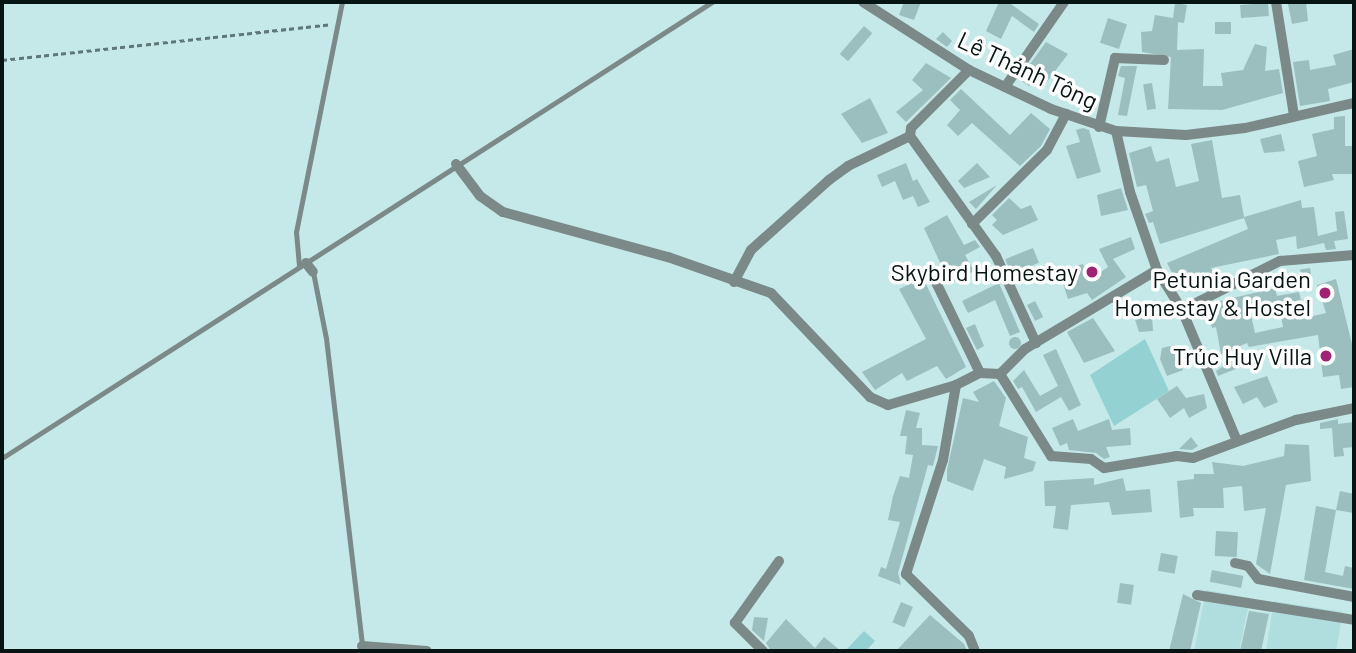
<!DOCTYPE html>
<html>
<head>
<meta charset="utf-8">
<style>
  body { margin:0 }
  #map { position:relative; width:1356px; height:653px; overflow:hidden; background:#c5e9e9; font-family:Barlow,sans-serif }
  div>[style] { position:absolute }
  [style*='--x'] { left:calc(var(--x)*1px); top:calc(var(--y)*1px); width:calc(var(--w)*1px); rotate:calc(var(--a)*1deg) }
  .built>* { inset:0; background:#b0dedf }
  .green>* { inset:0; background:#94d1d2 }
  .building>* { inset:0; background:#9bbebe; transform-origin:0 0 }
  .round { border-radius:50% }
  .path>* { height:2.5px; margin-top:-1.25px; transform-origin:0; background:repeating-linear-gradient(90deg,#5f7777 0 5px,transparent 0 8.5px) }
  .service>* { height:5px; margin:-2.5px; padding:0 2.5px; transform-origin:2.5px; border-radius:2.5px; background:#7b8989 }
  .minor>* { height:10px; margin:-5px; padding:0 5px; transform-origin:5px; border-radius:5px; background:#7b8989 }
  .dots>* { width:19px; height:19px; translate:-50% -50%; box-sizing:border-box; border:4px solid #fff; border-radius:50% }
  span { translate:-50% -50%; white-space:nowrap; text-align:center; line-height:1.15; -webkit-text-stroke:7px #fff; paint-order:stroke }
  .street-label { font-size:24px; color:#071414 }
  .poi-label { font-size:24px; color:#071414 }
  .right { translate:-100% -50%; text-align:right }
  .frame { position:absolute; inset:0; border:4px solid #071414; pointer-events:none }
</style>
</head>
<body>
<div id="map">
  <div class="built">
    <i style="clip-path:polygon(1206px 590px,1250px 598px,1239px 651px,1194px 651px)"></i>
    <i style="clip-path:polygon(1274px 601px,1343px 612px,1336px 651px,1266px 651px)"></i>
  </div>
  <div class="green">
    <i style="clip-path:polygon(1145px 339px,1169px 391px,1114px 426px,1090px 375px)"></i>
    <i style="clip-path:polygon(864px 631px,875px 641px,866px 651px,845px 651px)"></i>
  </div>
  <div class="building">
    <i style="clip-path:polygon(904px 2px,921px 2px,914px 20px,899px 15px)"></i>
    <i style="clip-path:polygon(999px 2px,1008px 2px,1039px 24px,1034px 32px,1012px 16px,1001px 39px,986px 31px)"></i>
    <i style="clip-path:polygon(1306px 2px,1308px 21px,1292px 24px,1288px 4px)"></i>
    <i style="clip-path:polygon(1175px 3px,1187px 5px,1184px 23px,1178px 22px,1177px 50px,1204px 49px,1203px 86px,1223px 86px,1221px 73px,1243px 70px,1255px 44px,1267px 47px,1265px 71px,1279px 69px,1283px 93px,1222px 110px,1168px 109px,1171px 57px,1142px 52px,1141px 32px,1152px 31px,1155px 15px,1173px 18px)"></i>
    <i style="left:1268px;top:3px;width:13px;height:28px;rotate:86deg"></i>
    <i style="left:1108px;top:18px;width:20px;height:26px;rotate:18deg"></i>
    <i style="left:1215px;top:22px;width:16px;height:12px"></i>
    <i style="left:864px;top:26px;width:11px;height:37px;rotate:41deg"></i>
    <i style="clip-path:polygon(943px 32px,952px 41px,947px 47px,936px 39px)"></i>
    <i style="clip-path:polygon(1046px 42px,1068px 54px,1046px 83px,1037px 76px,1029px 86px,1019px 79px)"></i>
    <i style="clip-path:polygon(1354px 49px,1354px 82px,1328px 89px,1330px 101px,1300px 106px,1293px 62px,1309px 60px,1310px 70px,1336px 65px,1333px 55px)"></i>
    <i style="clip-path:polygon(926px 63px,951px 78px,906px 122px,896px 112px,923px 90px,912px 80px)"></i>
    <i style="clip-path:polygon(1121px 66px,1137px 66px,1127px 116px,1118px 115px,1125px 78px,1118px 76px)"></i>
    <i style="left:1152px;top:83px;width:26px;height:9px;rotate:81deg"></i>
    <i style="clip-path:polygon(961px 89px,1010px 135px,1031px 113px,1050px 129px,1041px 146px,1020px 166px,972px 123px,958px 136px,947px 125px,960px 110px,950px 100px)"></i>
    <i style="clip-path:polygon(870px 98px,888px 133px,862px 143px,841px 114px)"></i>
    <i style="clip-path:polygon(1345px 116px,1345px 146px,1354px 146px,1354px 174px,1332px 174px,1334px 180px,1304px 187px,1298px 161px,1317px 156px,1312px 134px,1334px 129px,1334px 117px)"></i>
    <i style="clip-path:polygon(1083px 128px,1089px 130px,1101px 172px,1077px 179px,1066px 146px,1080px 142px,1076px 130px)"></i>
    <i style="clip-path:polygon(1281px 134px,1285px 151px,1264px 153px,1260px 139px)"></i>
    <i style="clip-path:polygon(1212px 140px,1222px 198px,1240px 195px,1244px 217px,1301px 200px,1302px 208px,1314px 207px,1318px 236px,1337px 231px,1335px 212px,1344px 211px,1348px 239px,1334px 241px,1336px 249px,1326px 250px,1324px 243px,1297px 249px,1296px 236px,1276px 240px,1279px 254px,1211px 268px,1217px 283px,1197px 292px,1194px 286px,1182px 292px,1167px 263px,1248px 229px,1244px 218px,1160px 244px,1153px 222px,1149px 223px,1145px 214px,1153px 211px,1146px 185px,1137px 187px,1129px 153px,1151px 146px,1156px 162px,1169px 158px,1176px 187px,1199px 181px,1191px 144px)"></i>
    <i style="clip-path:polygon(906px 163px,913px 181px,917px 179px,930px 202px,918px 207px,913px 196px,903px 200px,895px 181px,882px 187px,877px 175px)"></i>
    <i style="clip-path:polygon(977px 163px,990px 177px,964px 188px,958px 181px)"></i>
    <i style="clip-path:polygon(997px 185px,976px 209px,969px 202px)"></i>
    <i style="clip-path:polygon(1121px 188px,1128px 210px,1101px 216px,1097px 195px)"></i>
    <i style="clip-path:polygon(1009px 198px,1021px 209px,1031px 205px,1038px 220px,1003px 235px,992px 225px,997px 220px,992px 215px)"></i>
    <i style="clip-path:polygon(947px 215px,964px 245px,975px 240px,980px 247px,965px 255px,974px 271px,950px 284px,924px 228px)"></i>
    <i style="clip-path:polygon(1131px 237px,1135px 249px,1113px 259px,1126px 277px,1092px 300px,1087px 293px,1068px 299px,1059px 271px,1083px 264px,1088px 281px,1108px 267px,1099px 249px)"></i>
    <i style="left:1033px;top:248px;width:16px;height:30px;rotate:68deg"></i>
    <i style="left:1310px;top:268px;width:21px;height:10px;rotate:82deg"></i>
    <i style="clip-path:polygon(923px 278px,966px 367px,946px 379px,937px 366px,907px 381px,902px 373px,875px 390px,862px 372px,926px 339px,899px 289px)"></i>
    <i style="clip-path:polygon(evenodd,1336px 279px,1352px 344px,1354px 387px,1341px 389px,1339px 375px,1323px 377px,1318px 335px,1249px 347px,1247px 343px,1221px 354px,1216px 327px,1212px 328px,1209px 318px,1219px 315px,1216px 302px,1275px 288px,1277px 296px,1299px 292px,1301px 300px,1291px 302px,1294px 317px,1305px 318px,1326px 313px,1317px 285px,1336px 279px,1279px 305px,1283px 327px,1255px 333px,1250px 311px,1279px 305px)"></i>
    <i style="clip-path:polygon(999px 283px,1020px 332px,1010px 336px,995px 300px,968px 313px,962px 301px)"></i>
    <i style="clip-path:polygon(1157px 300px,1161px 313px,1152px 316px,1153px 331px,1139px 332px,1131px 307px)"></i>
    <i style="left:1035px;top:301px;width:18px;height:9px;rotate:63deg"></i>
    <i style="clip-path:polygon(1093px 318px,1115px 351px,1084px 363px,1067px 332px)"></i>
    <i style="clip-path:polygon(975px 324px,984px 346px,977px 350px,966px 328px)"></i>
    <i class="round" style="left:1009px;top:337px;width:12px;height:12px"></i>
    <i style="clip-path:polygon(1175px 345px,1183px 370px,1167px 376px,1160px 359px,1162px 348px)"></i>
    <i style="clip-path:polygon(1056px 349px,1081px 405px,1069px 411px,1061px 397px,1036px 412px,1022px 387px,1018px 389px,1013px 381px,1024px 370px,1040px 396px,1058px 386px,1043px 355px)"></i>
    <i style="clip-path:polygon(1246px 350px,1251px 363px,1218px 376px,1216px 371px)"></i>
    <i style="clip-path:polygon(1267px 376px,1278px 402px,1264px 408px,1257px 397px,1243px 404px,1234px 387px)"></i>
    <i style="clip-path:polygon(994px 381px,1006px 398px,999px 426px,1028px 437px,1024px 458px,1036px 462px,1033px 471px,1004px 479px,1006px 467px,984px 459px,973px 491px,947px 481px,947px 470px,963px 398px,979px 402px,973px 392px)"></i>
    <i style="clip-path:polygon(1177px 386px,1186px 398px,1204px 394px,1207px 408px,1189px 418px,1184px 408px,1170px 418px,1157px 399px)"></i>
    <i style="clip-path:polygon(906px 410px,920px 413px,916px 428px,922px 428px,922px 445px,938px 446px,933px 466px,928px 465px,898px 573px,901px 585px,878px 576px,881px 567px,886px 569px,900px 522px,888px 520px,893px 496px,900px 476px,909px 478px,913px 455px,905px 454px,907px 436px,900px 436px)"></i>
    <i style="clip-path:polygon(1073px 419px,1078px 431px,1109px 419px,1112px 430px,1130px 428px,1131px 445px,1106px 447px,1110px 457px,1104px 459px,1096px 453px,1069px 450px,1067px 443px,1060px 446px,1052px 428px)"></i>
    <i style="clip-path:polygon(1338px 419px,1338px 424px,1354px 422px,1354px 447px,1343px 448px,1344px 456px,1334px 457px,1332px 428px,1320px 429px,1320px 423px)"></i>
    <i style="clip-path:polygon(1191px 437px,1198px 446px,1192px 450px,1179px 449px)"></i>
    <i style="clip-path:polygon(1285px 444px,1309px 445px,1311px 481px,1286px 485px,1270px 574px,1256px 564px,1266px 508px,1244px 511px,1242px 486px,1223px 488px,1224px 508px,1193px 508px,1194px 516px,1180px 518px,1177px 481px,1194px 479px,1194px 474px,1214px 474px,1212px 462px,1243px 466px,1284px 456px)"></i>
    <i style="clip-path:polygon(1094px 478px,1094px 485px,1123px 478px,1126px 491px,1150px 489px,1152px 512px,1112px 515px,1109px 502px,1071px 505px,1068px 530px,1053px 528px,1056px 506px,1045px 506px,1044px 481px)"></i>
    <i style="clip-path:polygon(1340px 491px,1354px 494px,1354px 513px,1336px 510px)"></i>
    <i style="clip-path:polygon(1316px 506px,1336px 510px,1325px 572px,1343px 576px,1345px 566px,1354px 568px,1354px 589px,1304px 580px)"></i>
    <i style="left:1216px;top:531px;width:22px;height:25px;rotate:3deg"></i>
    <i style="left:1161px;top:553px;width:17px;height:18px;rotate:10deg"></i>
    <i style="left:1212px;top:570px;width:32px;height:12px;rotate:11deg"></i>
    <i style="left:1120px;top:583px;width:14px;height:20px;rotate:8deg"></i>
    <i style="clip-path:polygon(1183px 594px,1201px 603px,1190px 651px,1169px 651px)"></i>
    <i style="left:901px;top:602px;width:13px;height:22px;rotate:23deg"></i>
    <i style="clip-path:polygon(1249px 611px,1269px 614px,1261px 651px,1240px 651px)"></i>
    <i style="clip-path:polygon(930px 615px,964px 644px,967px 651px,896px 651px)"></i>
    <i style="clip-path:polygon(754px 617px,768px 618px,764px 641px,752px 630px)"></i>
    <i style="clip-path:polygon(786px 619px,815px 648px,824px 637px,841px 651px,771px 651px,766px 643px)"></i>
  </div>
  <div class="path">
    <i style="--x:2;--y:60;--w:331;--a:-6.2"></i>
  </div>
  <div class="service">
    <i style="--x:299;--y:266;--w:34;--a:-95"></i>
    <i style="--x:296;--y:232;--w:235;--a:-78.7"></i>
    <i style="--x:313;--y:272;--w:67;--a:78.9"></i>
    <i style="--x:326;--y:338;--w:310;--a:83.3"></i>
    <i style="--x:2;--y:458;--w:844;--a:-32.71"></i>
    <i style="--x:2;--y:650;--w:1;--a:45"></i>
  </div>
  <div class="minor">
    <i style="--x:863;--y:2;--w:126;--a:32.7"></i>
    <i style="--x:969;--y:70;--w:91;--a:25.4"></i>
    <i style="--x:1051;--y:109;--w:69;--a:18.7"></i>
    <i style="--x:1116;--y:131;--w:70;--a:3.3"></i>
    <i style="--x:1186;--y:135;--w:59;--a:-6.8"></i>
    <i style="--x:1245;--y:128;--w:112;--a:-12.9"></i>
    <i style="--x:1276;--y:2;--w:115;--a:81"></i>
    <i style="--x:969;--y:70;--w:82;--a:135"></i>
    <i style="--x:911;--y:128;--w:8;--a:97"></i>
    <i style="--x:910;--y:136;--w:148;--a:54.4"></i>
    <i style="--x:996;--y:256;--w:96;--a:65.3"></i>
    <i style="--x:1005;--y:87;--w:103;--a:-55.2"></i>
    <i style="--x:1099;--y:127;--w:71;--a:-76.9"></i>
    <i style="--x:1115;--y:58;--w:49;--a:2.3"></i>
    <i style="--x:1116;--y:131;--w:63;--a:77.1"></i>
    <i style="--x:1130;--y:192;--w:83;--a:70.9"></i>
    <i style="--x:1157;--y:270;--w:47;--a:58"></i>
    <i style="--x:1182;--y:310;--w:142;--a:67.2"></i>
    <i style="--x:456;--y:164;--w:40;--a:53"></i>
    <i style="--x:480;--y:196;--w:28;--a:35"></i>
    <i style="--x:503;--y:212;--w:171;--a:15.3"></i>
    <i style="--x:668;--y:257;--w:109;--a:19.3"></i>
    <i style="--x:771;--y:293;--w:144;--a:46.4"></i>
    <i style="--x:870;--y:397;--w:20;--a:24"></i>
    <i style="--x:888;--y:405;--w:71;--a:-16.4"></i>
    <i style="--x:956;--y:385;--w:27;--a:-27"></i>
    <i style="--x:980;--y:373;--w:20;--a:3"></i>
    <i style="--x:1000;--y:374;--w:35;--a:-45"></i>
    <i style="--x:1025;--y:349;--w:154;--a:-30.9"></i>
    <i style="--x:972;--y:224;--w:105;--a:-44.6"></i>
    <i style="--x:1047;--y:150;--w:41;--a:-62.2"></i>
    <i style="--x:306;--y:263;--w:11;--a:52"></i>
    <i style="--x:930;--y:270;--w:114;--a:64.1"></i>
    <i style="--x:734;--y:282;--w:36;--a:-62"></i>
    <i style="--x:751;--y:250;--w:105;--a:-41.9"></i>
    <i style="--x:829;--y:180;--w:24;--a:-36"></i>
    <i style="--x:848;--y:166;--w:69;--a:-25.8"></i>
    <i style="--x:1182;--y:310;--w:110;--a:-26.6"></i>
    <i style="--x:1280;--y:261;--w:74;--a:-4.6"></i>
    <i style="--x:1000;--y:374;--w:97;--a:58.1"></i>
    <i style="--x:1051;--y:456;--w:40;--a:4.3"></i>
    <i style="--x:1091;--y:459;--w:16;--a:35"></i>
    <i style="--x:1104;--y:468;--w:74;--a:-9.3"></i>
    <i style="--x:1177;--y:456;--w:16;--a:7"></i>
    <i style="--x:1193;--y:458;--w:110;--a:-20.3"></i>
    <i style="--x:1296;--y:420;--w:59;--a:-11.7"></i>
    <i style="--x:956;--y:385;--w:76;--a:99.8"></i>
    <i style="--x:943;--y:460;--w:120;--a:108"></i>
    <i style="--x:906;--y:574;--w:88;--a:44.5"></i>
    <i style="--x:969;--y:636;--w:16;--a:68"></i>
    <i style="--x:1235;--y:563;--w:13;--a:13"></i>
    <i style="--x:1248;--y:566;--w:16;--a:52"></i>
    <i style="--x:1258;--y:579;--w:98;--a:10.6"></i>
    <i style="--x:1197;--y:595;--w:159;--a:9"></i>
    <i style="--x:362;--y:646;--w:65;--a:4.4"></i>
    <i style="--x:763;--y:651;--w:40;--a:-135"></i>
    <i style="--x:735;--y:623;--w:76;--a:-54.6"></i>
  </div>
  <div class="dots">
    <i style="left:1092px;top:272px;background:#a12172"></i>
    <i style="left:1325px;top:293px;background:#a12172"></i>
    <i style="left:1326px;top:356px;background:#a12172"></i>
  </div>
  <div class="street-label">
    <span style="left:1028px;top:70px;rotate:25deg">Lê Thánh Tông</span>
  </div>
  <div class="poi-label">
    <span class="right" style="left:1078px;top:272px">Skybird Homestay</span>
    <span class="right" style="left:1311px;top:293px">Petunia Garden<br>Homestay &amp; Hostel</span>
    <span class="right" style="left:1312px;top:356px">Trúc Huy Villa</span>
  </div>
  <div class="frame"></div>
</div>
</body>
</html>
